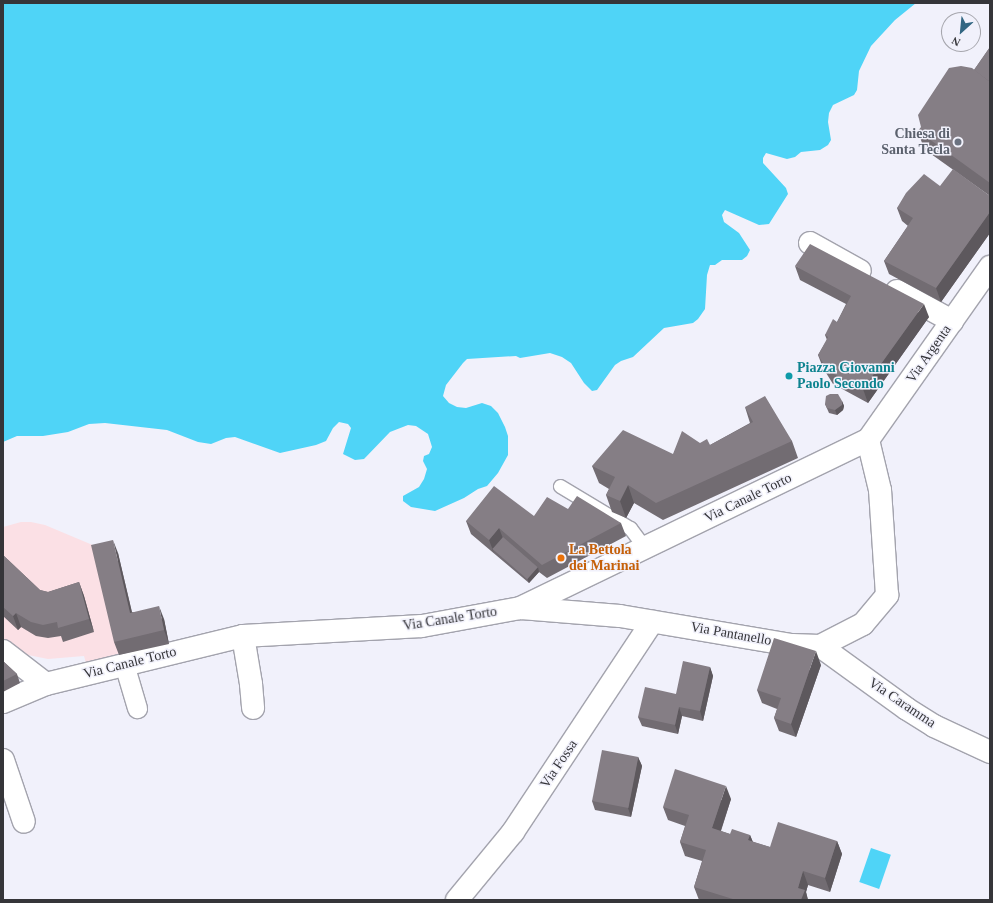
<!DOCTYPE html>
<html>
<head>
<meta charset="utf-8">
<style>
  body { margin:0 }
  #map { position:relative; width:993px; height:903px; overflow:hidden; background:#f1f1fb; font-family:Georgia,serif }
  div>[style] { position:absolute }
  [style*='--x'] { left:calc(var(--x)*1px); top:calc(var(--y)*1px); width:calc(var(--w)*1px); rotate:calc(var(--a)*1deg) }
  .education>* { inset:0; background:#fbe0e5 }
  .water>* { inset:0; background:#4fd4f7; transform-origin:0 0 }
  .roads { filter:drop-shadow(1px 0 #a3a3ad) drop-shadow(-1px 0 #a3a3ad) drop-shadow(0 1px #a3a3ad) drop-shadow(0 -1px #a3a3ad) }
  .service>* { height:13px; margin:-6.5px; padding:0 6.5px; transform-origin:6.5px; border-radius:6.5px; background:#fff }
  .pedestrian>* { height:19px; margin:-9.5px; padding:0 9.5px; transform-origin:9.5px; border-radius:9.5px; background:#fff }
  .minor>* { height:22px; margin:-11px; padding:0 11px; transform-origin:11px; border-radius:11px; background:#fff }
  .tertiary>* { height:22px; margin:-11px; padding:0 11px; transform-origin:11px; border-radius:11px; background:#fff }
  .wall>* { inset:0; background:#726c72 }
  .shaded-wall>* { inset:0; background:#5d585d }
  .building>* { inset:0; background:#857e85; transform-origin:0 0 }
  .dots>* { width:11px; height:11px; translate:-50% -50%; box-sizing:border-box; border:2px solid #f1f1fb; border-radius:50% }
  span { translate:-50% -50%; white-space:nowrap; text-align:center; line-height:1.15; -webkit-text-stroke:3px #f1f1fb; paint-order:stroke }
  .worship-label { font-size:14px; color:#5b616d; font-weight:700 }
  .right { translate:-100% -50%; text-align:right }
  .street-label { font-size:14px; color:#353539 }
  .culture-label { font-size:14px; color:#0d838f; font-weight:700 }
  .left { translate:0 -50%; text-align:left }
  .food-label { font-size:14px; color:#c56008; font-weight:700 }
  .frame { position:absolute; inset:0; border:4px solid #353539; pointer-events:none }
  .north { position:absolute; left:941px; top:12px; width:40px; height:40px; box-sizing:border-box; background:#f1f1fb; border:1px solid #a6a6ad; border-radius:50%; rotate:207deg; font-size:11px; font-weight:700; line-height:16px; text-align:center; color:#353539 }
  .north::after { content:''; display:block; margin:auto; width:14px; height:18px; background:#326682; clip-path:polygon(50% 0,100% 100%,50% 72%,0 100%) }
</style>
</head>
<body>
<div id="map">
  <div class="education">
    <i style="clip-path:polygon(21px 522px,31px 522px,45px 525px,95px 546px,119px 655px,86px 663px,84px 656px,48px 659px,23px 654px,15px 650px,3px 639px,3px 527px)"></i>
  </div>
  <div class="water">
    <i style="clip-path:polygon(3px 3px,916px 3px,895px 20px,871px 46px,859px 71px,857px 90px,854px 95px,833px 105px,829px 113px,828px 122px,831px 140px,828px 145px,820px 150px,801px 152px,795px 157px,787px 159px,766px 153px,763px 158px,763px 163px,786px 188px,788px 194px,769px 224px,759px 225px,725px 210px,722px 215px,724px 222px,739px 233px,750px 250px,747px 256px,742px 260px,722px 260px,715px 265px,710px 265px,707px 275px,705px 309px,698px 319px,693px 323px,664px 328px,633px 357px,621px 361px,615px 365px,597px 390px,592px 391px,584px 383px,571px 363px,562px 357px,550px 353px,520px 358px,516px 356px,467px 359px,463px 363px,446px 385px,443px 396px,449px 403px,457px 407px,466px 408px,482px 403px,491px 406px,498px 413px,505px 427px,508px 436px,508px 455px,498px 473px,487px 486px,478px 489px,464px 498px,435px 511px,411px 507px,403px 501px,403px 496px,419px 487px,424px 479px,427px 469px,423px 461px,424px 456px,429px 454px,432px 447px,428px 434px,416px 426px,408px 425px,390px 432px,364px 459px,355px 460px,343px 454px,351px 428px,348px 424px,339px 422px,333px 428px,326px 441px,316px 445px,280px 453px,235px 437px,226px 438px,211px 444px,198px 442px,167px 430px,105px 423px,89px 424px,68px 432px,43px 436px,17px 436px,3px 442px)"></i>
    <i style="left:871px;top:848px;width:21px;height:36px;rotate:19deg"></i>
  </div>
  <div class="roads">
    <div class="service">
      <i style="--x:560;--y:486;--w:82;--a:31"></i>
      <i style="--x:630;--y:528;--w:25;--a:53"></i>
    </div>
    <div class="pedestrian">
      <i style="--x:124;--y:664;--w:46;--a:73.5"></i>
    </div>
    <div class="minor">
      <i style="--x:810;--y:243;--w:57;--a:29.2"></i>
      <i style="--x:897;--y:291;--w:63;--a:28.6"></i>
      <i style="--x:243;--y:636;--w:49;--a:80.5"></i>
      <i style="--x:251;--y:684;--w:24;--a:85"></i>
      <i style="--x:3;--y:651;--w:54;--a:37.5"></i>
      <i style="--x:3;--y:760;--w:65;--a:71.3"></i>
    </div>
    <div class="tertiary">
      <i style="--x:521;--y:608;--w:99;--a:4.6"></i>
      <i style="--x:620;--y:616;--w:174;--a:9.6"></i>
      <i style="--x:792;--y:645;--w:28;--a:2"></i>
      <i style="--x:820;--y:646;--w:48;--a:-27.1"></i>
      <i style="--x:863;--y:624;--w:38;--a:-50"></i>
      <i style="--x:887;--y:595;--w:105;--a:-93.8"></i>
      <i style="--x:880;--y:490;--w:51;--a:-103.5"></i>
      <i style="--x:820;--y:646;--w:107;--a:35.9"></i>
      <i style="--x:907;--y:709;--w:32;--a:32"></i>
      <i style="--x:934;--y:726;--w:62;--a:24.9"></i>
      <i style="--x:3;--y:702;--w:47;--a:-22.7"></i>
      <i style="--x:46;--y:684;--w:203;--a:-13.7"></i>
      <i style="--x:243;--y:636;--w:179;--a:-3.2"></i>
      <i style="--x:422;--y:626;--w:100;--a:-10.4"></i>
      <i style="--x:520;--y:608;--w:386;--a:-25.8"></i>
      <i style="--x:868;--y:440;--w:212;--a:-54.8"></i>
      <i style="--x:457;--y:900;--w:88;--a:-50.5"></i>
      <i style="--x:513;--y:832;--w:252;--a:-56.5"></i>
    </div>
  </div>
  <div class="wall">
    <i style="clip-path:polygon(990px 47px,990px 196px,924px 149px,918px 131px,974px 70px)"></i>
    <i style="clip-path:polygon(940px 186px,990px 196px,990px 233px,941px 302px,889px 274px,884px 261px,908px 226px,902px 221px,897px 208px)"></i>
    <i style="clip-path:polygon(795px 266px,929px 317px,868px 403px,833px 384px,823px 368px,818px 355px,827px 340px,825px 335px,837px 322px,846px 304px,800px 280px)"></i>
    <i style="clip-path:polygon(842px 401px,844px 406px,843px 410px,837px 415px,829px 413px,825px 404px)"></i>
    <i style="clip-path:polygon(745px 407px,792px 441px,798px 458px,663px 520px,634px 503px,626px 518px,612px 512px,606px 495px,609px 489px,599px 483px,592px 466px,673px 454px,700px 443px,710px 445px,750px 423px)"></i>
    <i style="clip-path:polygon(568px 509px,621px 523px,626px 536px,547px 578px,539px 572px,529px 583px,471px 534px,466px 521px,534px 516px)"></i>
    <i style="clip-path:polygon(118px 553px,132px 612px,164px 619px,169px 644px,119px 655px,114px 642px)"></i>
    <i style="clip-path:polygon(3px 555px,40px 590px,48px 592px,79px 582px,84px 596px,94px 632px,63px 642px,61px 636px,48px 638px,36px 636px,21px 627px,18px 630px,3px 616px)"></i>
    <i style="clip-path:polygon(3px 661px,17px 674px,20px 683px,3px 692px)"></i>
    <i style="clip-path:polygon(821px 665px,796px 737px,779px 731px,774px 718px,777px 709px,762px 703px,757px 690px)"></i>
    <i style="clip-path:polygon(710px 667px,713px 676px,703px 721px,682px 716px,678px 734px,642px 726px,638px 717px,676px 694px)"></i>
    <i style="clip-path:polygon(638px 757px,642px 766px,631px 817px,595px 810px,592px 801px)"></i>
    <i style="clip-path:polygon(731px 799px,721px 831px,730px 834px,750px 835px,753px 842px,770px 847px,837px 841px,842px 854px,830px 892px,808px 885px,806px 892px,808px 900px,699px 900px,694px 887px,702px 861px,685px 856px,680px 842px,685px 826px,668px 820px,663px 807px)"></i>
  </div>
  <div class="shaded-wall">
    <i style="clip-path:polygon(990px 212px,990px 233px,941px 302px,936px 288px)"></i>
    <i style="clip-path:polygon(924px 304px,929px 317px,868px 403px,863px 389px)"></i>
    <i style="clip-path:polygon(842px 401px,844px 406px,843px 410px,837px 415px,835px 410px)"></i>
    <i style="clip-path:polygon(628px 485px,634px 503px,626px 518px,620px 501px)"></i>
    <i style="clip-path:polygon(499px 528px,504px 541px,492px 549px,494px 553px,489px 540px)"></i>
    <i style="clip-path:polygon(113px 540px,118px 553px,135px 626px,130px 613px)"></i>
    <i style="clip-path:polygon(538px 567px,539px 572px,529px 583px,527px 578px)"></i>
    <i style="clip-path:polygon(79px 582px,84px 596px,94px 632px,89px 619px)"></i>
    <i style="clip-path:polygon(159px 606px,164px 619px,169px 644px,164px 630px)"></i>
    <i style="clip-path:polygon(16px 613px,21px 627px,18px 630px,13px 616px)"></i>
    <i style="clip-path:polygon(816px 651px,821px 665px,796px 737px,791px 724px)"></i>
    <i style="clip-path:polygon(710px 667px,713px 676px,703px 721px,700px 711px)"></i>
    <i style="clip-path:polygon(679px 707px,682px 716px,678px 734px,675px 725px)"></i>
    <i style="clip-path:polygon(638px 757px,642px 766px,631px 817px,628px 808px)"></i>
    <i style="clip-path:polygon(726px 786px,731px 799px,717px 842px,712px 828px)"></i>
    <i style="clip-path:polygon(750px 835px,755px 848px,748px 840px)"></i>
    <i style="clip-path:polygon(837px 841px,842px 854px,830px 892px,825px 878px)"></i>
    <i style="clip-path:polygon(803px 871px,808px 885px,806px 892px,808px 900px,801px 900px,798px 888px)"></i>
  </div>
  <div class="building">
    <i style="clip-path:polygon(990px 47px,990px 82px,974px 70px)"></i>
    <i style="clip-path:polygon(961px 66px,972px 68px,990px 82px,990px 183px,918px 131px,921px 127px,918px 115px,949px 68px)"></i>
    <i style="clip-path:polygon(953px 169px,990px 196px,990px 212px,936px 288px,884px 261px,913px 218px,897px 208px,906px 193px,924px 174px,940px 186px)"></i>
    <i style="clip-path:polygon(810px 244px,924px 304px,863px 389px,828px 371px,818px 355px,828px 337px,825px 335px,833px 319px,837px 322px,851px 296px,795px 266px)"></i>
    <i style="clip-path:polygon(830px 394px,838px 394px,842px 401px,842px 405px,835px 410px,827px 408px,825px 404px,826px 396px)"></i>
    <i style="clip-path:polygon(765px 396px,792px 441px,656px 503px,628px 485px,620px 501px,606px 495px,615px 477px,592px 466px,623px 430px,673px 454px,682px 431px,700px 443px,707px 439px,710px 445px,753px 422px,745px 407px)"></i>
    <i style="clip-path:polygon(494px 486px,534px 516px,547px 497px,568px 509px,577px 496px,621px 523px,542px 565px,499px 528px,489px 540px,466px 521px)"></i>
    <i style="left:503px;top:537px;width:46px;height:16px;rotate:41deg"></i>
    <i style="clip-path:polygon(113px 540px,130px 613px,159px 606px,164px 630px,114px 642px,91px 545px)"></i>
    <i style="clip-path:polygon(3px 555px,40px 590px,48px 592px,79px 582px,89px 619px,58px 628px,57px 622px,43px 625px,31px 622px,16px 613px,13px 616px,3px 607px)"></i>
    <i style="clip-path:polygon(774px 638px,816px 651px,791px 724px,774px 718px,781px 698px,757px 690px)"></i>
    <i style="clip-path:polygon(3px 661px,17px 674px,3px 681px)"></i>
    <i style="clip-path:polygon(683px 661px,710px 667px,700px 711px,679px 707px,675px 725px,638px 717px,645px 687px,676px 694px)"></i>
    <i style="left:602px;top:750px;width:37px;height:52px;rotate:11deg"></i>
    <i style="clip-path:polygon(675px 769px,726px 786px,712px 828px,730px 834px,732px 829px,750px 835px,748px 840px,770px 847px,778px 822px,837px 841px,825px 878px,803px 871px,798px 888px,805px 890px,801px 900px,736px 900px,694px 887px,706px 850px,680px 842px,689px 815px,663px 807px)"></i>
  </div>
  <div class="dots">
    <i style="left:958px;top:142px;background:#6b7280"></i>
    <i style="left:789px;top:376px;background:#0f9aa8"></i>
    <i style="left:561px;top:558px;background:#e8710a"></i>
  </div>
  <div class="worship-label">
    <span class="right" style="left:950px;top:142px">Chiesa di<br>Santa Tecla</span>
  </div>
  <div class="street-label">
    <span style="left:929px;top:354px;rotate:-55deg">Via Argenta</span>
    <span style="left:748px;top:498px;rotate:-26deg">Via Canale Torto</span>
    <span style="left:450px;top:619px;rotate:-9deg">Via Canale Torto</span>
    <span style="left:731px;top:634px;rotate:10deg">Via Pantanello</span>
    <span style="left:130px;top:663px;rotate:-14deg">Via Canale Torto</span>
    <span style="left:902px;top:703px;rotate:34deg">Via Caramma</span>
    <span style="left:559px;top:764px;rotate:-56deg">Via Fossa</span>
  </div>
  <div class="culture-label">
    <span class="left" style="left:797px;top:376px">Piazza Giovanni<br>Paolo Secondo</span>
  </div>
  <div class="food-label">
    <span class="left" style="left:569px;top:558px">La Bettola<br>dei Marinai</span>
  </div>
  <div class="frame"></div>
  <div class="north">N</div>
</div>
</body>
</html>
